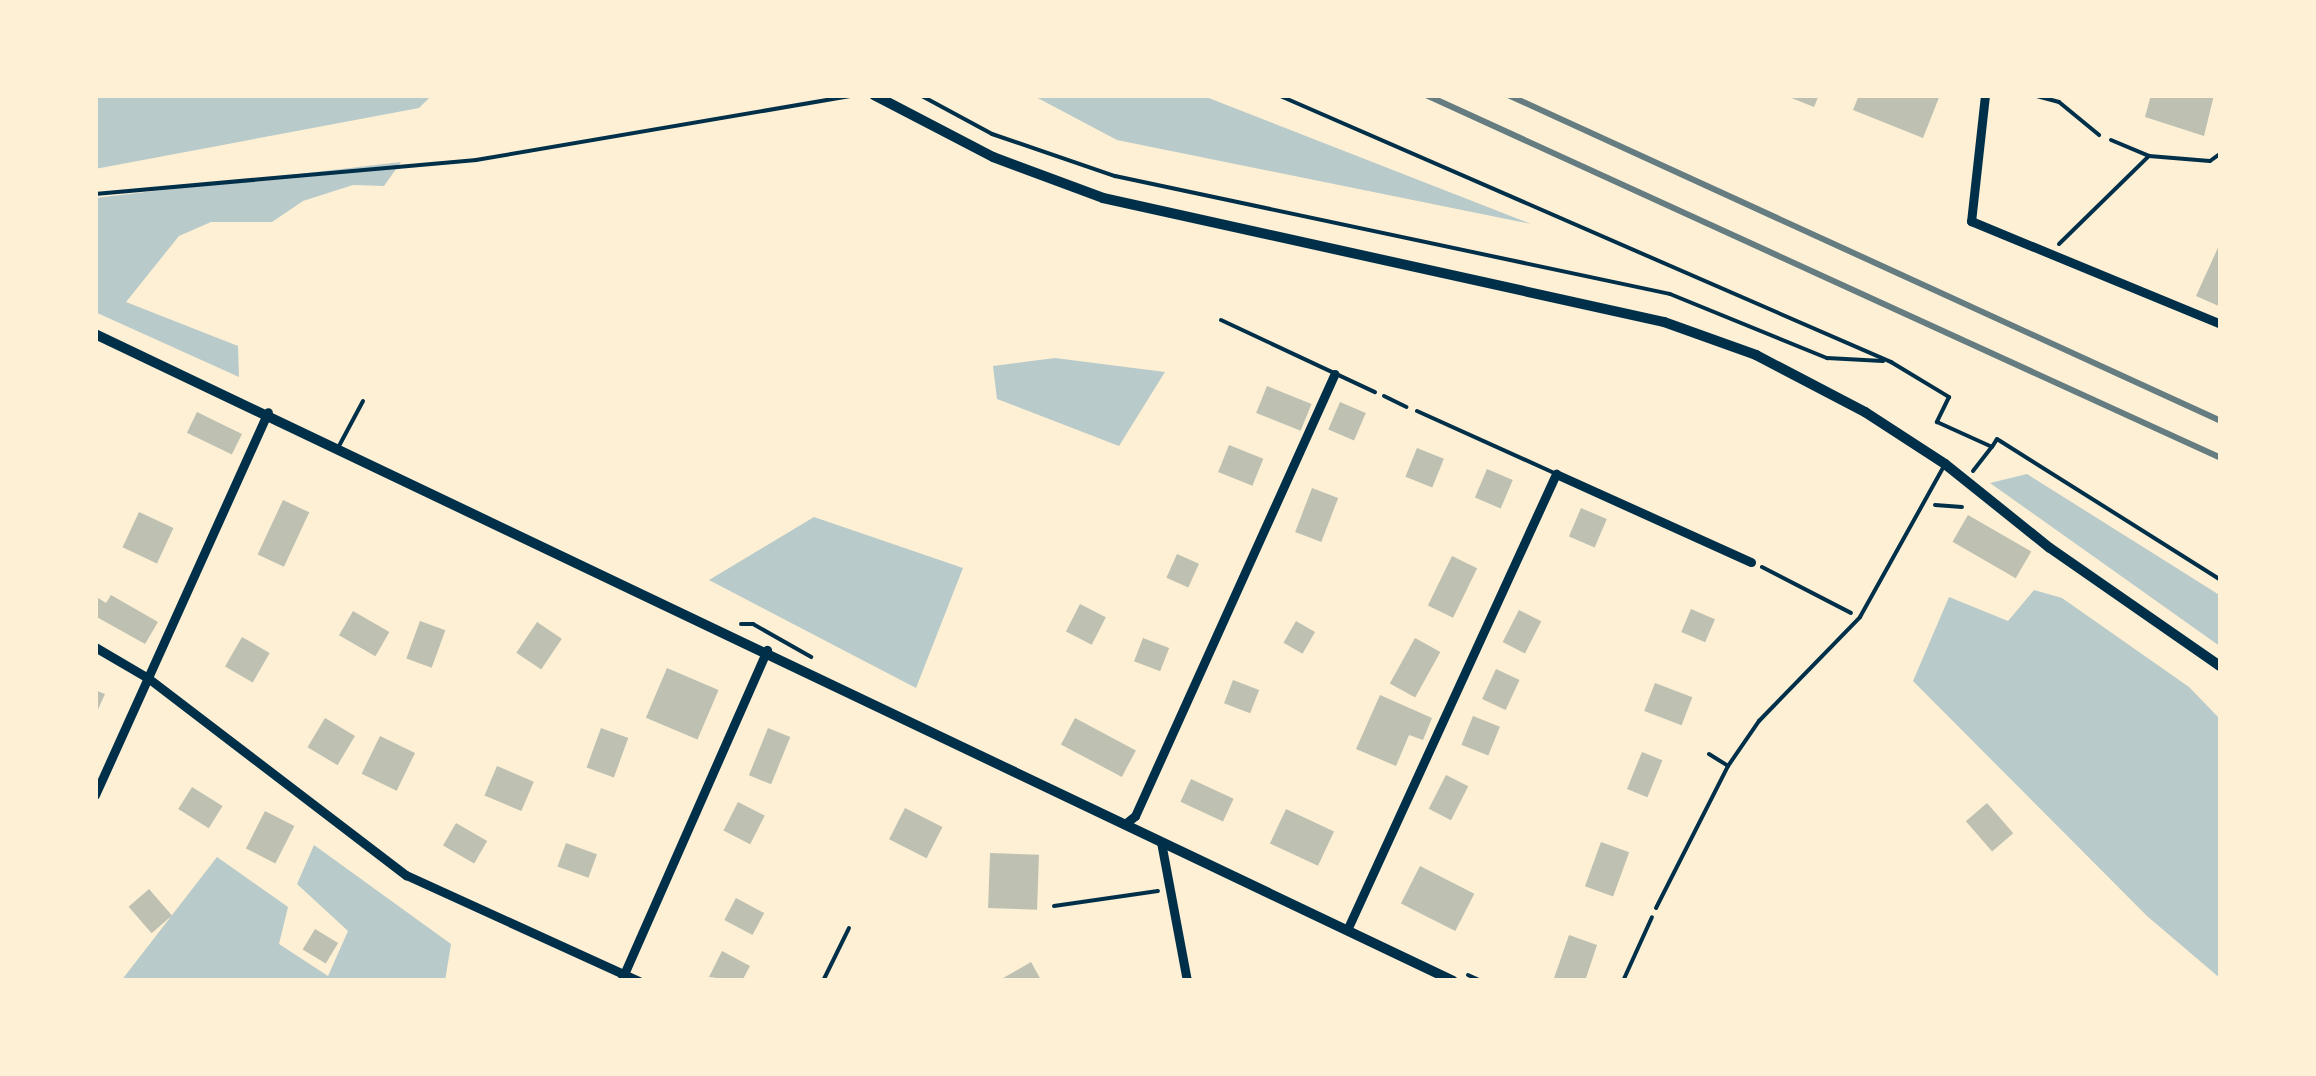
<!DOCTYPE html>
<html>
<head>
<meta charset="utf-8">
<style>
  body { margin:0 }
  #map { position:relative; width:2316px; height:1076px; overflow:hidden; background:#fdf0d5; font-family:Raleway,sans-serif }
  div>[style] { position:absolute }
  [style*='--x'] { left:calc(var(--x)*1px); top:calc(var(--y)*1px); width:calc(var(--w)*1px); rotate:calc(var(--a)*1deg) }
  .green>* { inset:0; background:#b9caca }
  .building>* { inset:0; background:#bec0b2; transform-origin:0 0 }
  .path>* { height:4px; margin:-2px; padding:0 2px; transform-origin:2px; border-radius:2px; background:#003049 }
  .service>* { height:4px; margin:-2px; padding:0 2px; transform-origin:2px; border-radius:2px; background:#003049 }
  .minor>* { height:9px; margin:-4.5px; padding:0 4.5px; transform-origin:4.5px; border-radius:4.5px; background:#003049 }
  .tertiary>* { height:10px; margin:-5px; padding:0 5px; transform-origin:5px; border-radius:5px; background:#003049 }
  .rail>* { height:6px; margin:-3px; padding:0 3px; transform-origin:3px; border-radius:3px; background:#657d81 }
  span { translate:-50% -50%; white-space:nowrap; text-align:center; line-height:1.15; -webkit-text-stroke:10px #fdf0d5; paint-order:stroke }
  .frame { position:absolute; inset:0; border:98px solid #fdf0d5; pointer-events:none }
</style>
</head>
<body>
<div id="map">
  <div class="green">
    <i style="clip-path:polygon(95px 95px,432px 95px,419px 108px,95px 169px)"></i>
    <i style="clip-path:polygon(1032px 95px,1201px 95px,1531px 224px,1117px 140px)"></i>
    <i style="clip-path:polygon(401px 162px,384px 186px,353px 185px,303px 201px,272px 222px,211px 222px,179px 236px,126px 302px,238px 346px,239px 377px,95px 312px,95px 198px)"></i>
    <i style="clip-path:polygon(1055px 358px,1165px 372px,1119px 446px,997px 399px,993px 366px)"></i>
    <i style="clip-path:polygon(2027px 474px,2221px 596px,2221px 647px,1990px 483px)"></i>
    <i style="clip-path:polygon(814px 517px,963px 568px,916px 688px,709px 580px)"></i>
    <i style="clip-path:polygon(2034px 590px,2062px 598px,2189px 687px,2221px 720px,2221px 979px,2147px 916px,1913px 681px,1949px 597px,2008px 621px)"></i>
    <i style="clip-path:polygon(314px 845px,451px 944px,445px 981px,121px 981px,217px 857px,288px 907px,279px 944px,328px 976px,348px 931px,297px 884px)"></i>
  </div>
  <div class="building">
    <i style="clip-path:polygon(1784px 95px,1819px 95px,1814px 107px)"></i>
    <i style="clip-path:polygon(1859px 95px,1940px 95px,1923px 138px,1853px 110px)"></i>
    <i style="clip-path:polygon(2151px 95px,2214px 95px,2204px 136px,2145px 117px)"></i>
    <i style="clip-path:polygon(2221px 241px,2221px 307px,2196px 296px)"></i>
    <i style="left:1267px;top:386px;width:48px;height:29px;rotate:22deg"></i>
    <i style="left:1340px;top:402px;width:28px;height:30px;rotate:23deg"></i>
    <i style="left:197px;top:412px;width:50px;height:23px;rotate:26deg"></i>
    <i style="left:1229px;top:445px;width:37px;height:29px;rotate:22deg"></i>
    <i style="left:1417px;top:448px;width:29px;height:31px;rotate:22deg"></i>
    <i style="left:1487px;top:469px;width:28px;height:31px;rotate:23deg"></i>
    <i style="left:1312px;top:488px;width:28px;height:47px;rotate:21deg"></i>
    <i style="left:283px;top:500px;width:29px;height:60px;rotate:25deg"></i>
    <i style="left:1581px;top:508px;width:28px;height:31px;rotate:23deg"></i>
    <i style="left:139px;top:512px;width:38px;height:39px;rotate:25deg"></i>
    <i style="left:1968px;top:515px;width:73px;height:31px;rotate:30deg"></i>
    <i style="left:1177px;top:554px;width:24px;height:26px;rotate:24deg"></i>
    <i style="left:1452px;top:556px;width:28px;height:55px;rotate:26deg"></i>
    <i style="clip-path:polygon(111px 595px,158px 622px,145px 644px,95px 616px,98px 598px,106px 603px)"></i>
    <i style="left:1080px;top:604px;width:29px;height:31px;rotate:27deg"></i>
    <i style="left:1691px;top:609px;width:26px;height:25px;rotate:23deg"></i>
    <i style="left:1519px;top:610px;width:25px;height:36px;rotate:27deg"></i>
    <i style="left:353px;top:611px;width:42px;height:28px;rotate:30deg"></i>
    <i style="left:420px;top:621px;width:27px;height:40px;rotate:20deg"></i>
    <i style="left:1296px;top:621px;width:22px;height:25px;rotate:30deg"></i>
    <i style="left:537px;top:622px;width:30px;height:37px;rotate:34deg"></i>
    <i style="left:242px;top:637px;width:32px;height:34px;rotate:30deg"></i>
    <i style="left:1143px;top:638px;width:28px;height:25px;rotate:21deg"></i>
    <i style="left:1415px;top:638px;width:29px;height:52px;rotate:29deg"></i>
    <i style="left:667px;top:668px;width:56px;height:54px;rotate:23deg"></i>
    <i style="left:1496px;top:669px;width:26px;height:33px;rotate:25deg"></i>
    <i style="left:1233px;top:680px;width:28px;height:25px;rotate:21deg"></i>
    <i style="left:1655px;top:683px;width:40px;height:30px;rotate:21deg"></i>
    <i style="clip-path:polygon(95px 690px,105px 694px,95px 716px)"></i>
    <i style="clip-path:polygon(1380px 695px,1432px 718px,1423px 740px,1409px 735px,1396px 766px,1356px 749px)"></i>
    <i style="left:1473px;top:716px;width:29px;height:31px;rotate:22deg"></i>
    <i style="left:325px;top:718px;width:35px;height:34px;rotate:31deg"></i>
    <i style="left:1075px;top:718px;width:69px;height:30px;rotate:28deg"></i>
    <i style="left:601px;top:728px;width:29px;height:42px;rotate:20deg"></i>
    <i style="left:768px;top:728px;width:24px;height:51px;rotate:22deg"></i>
    <i style="left:380px;top:736px;width:39px;height:42px;rotate:26deg"></i>
    <i style="left:1642px;top:752px;width:22px;height:40px;rotate:22deg"></i>
    <i style="left:497px;top:766px;width:40px;height:32px;rotate:23deg"></i>
    <i style="left:1446px;top:775px;width:25px;height:38px;rotate:27deg"></i>
    <i style="left:1191px;top:779px;width:47px;height:25px;rotate:25deg"></i>
    <i style="left:192px;top:787px;width:36px;height:26px;rotate:32deg"></i>
    <i style="left:738px;top:802px;width:30px;height:32px;rotate:27deg"></i>
    <i style="left:1987px;top:803px;width:40px;height:28px;rotate:49deg"></i>
    <i style="left:905px;top:808px;width:42px;height:35px;rotate:27deg"></i>
    <i style="left:1286px;top:809px;width:53px;height:38px;rotate:25deg"></i>
    <i style="left:265px;top:811px;width:33px;height:42px;rotate:27deg"></i>
    <i style="left:456px;top:823px;width:36px;height:26px;rotate:30deg"></i>
    <i style="left:1601px;top:842px;width:30px;height:47px;rotate:20deg"></i>
    <i style="left:566px;top:843px;width:33px;height:25px;rotate:20deg"></i>
    <i style="left:990px;top:853px;width:49px;height:55px;rotate:2deg"></i>
    <i style="left:1420px;top:866px;width:61px;height:42px;rotate:27deg"></i>
    <i style="left:149px;top:889px;width:35px;height:27px;rotate:49deg"></i>
    <i style="left:736px;top:898px;width:32px;height:25px;rotate:28deg"></i>
    <i style="left:315px;top:929px;width:27px;height:24px;rotate:31deg"></i>
    <i style="clip-path:polygon(1569px 935px,1597px 945px,1585px 981px,1553px 981px)"></i>
    <i style="clip-path:polygon(722px 951px,750px 966px,742px 981px,709px 977px)"></i>
    <i style="clip-path:polygon(1031px 962px,1041px 980px,998px 981px)"></i>
  </div>
  <div class="path">
    <i style="--x:920;--y:95;--w:82;--a:28.4"></i>
    <i style="--x:992;--y:134;--w:130;--a:18.9"></i>
    <i style="--x:1115;--y:176;--w:567;--a:12"></i>
    <i style="--x:1670;--y:294;--w:170;--a:22.2"></i>
    <i style="--x:1827;--y:358;--w:56;--a:3.1"></i>
    <i style="--x:1278;--y:95;--w:669;--a:23.54"></i>
    <i style="--x:1891;--y:362;--w:68;--a:31.1"></i>
    <i style="--x:1949;--y:397;--w:28;--a:116"></i>
    <i style="--x:1937;--y:422;--w:60;--a:24.4"></i>
    <i style="--x:1992;--y:447;--w:9;--a:-58"></i>
    <i style="--x:1997;--y:439;--w:265;--a:32.2"></i>
    <i style="--x:2111;--y:140;--w:41;--a:22.8"></i>
    <i style="--x:2149;--y:156;--w:61;--a:4.7"></i>
    <i style="--x:2210;--y:161;--w:14;--a:-36"></i>
    <i style="--x:95;--y:194;--w:383;--a:-5.1"></i>
    <i style="--x:476;--y:160;--w:387;--a:-9.7"></i>
    <i style="--x:2059;--y:244;--w:126;--a:-44.4"></i>
    <i style="--x:1384;--y:396;--w:25;--a:26"></i>
    <i style="--x:1973;--y:471;--w:31;--a:-52"></i>
    <i style="--x:1935;--y:505;--w:27;--a:4"></i>
    <i style="--x:1762;--y:567;--w:100;--a:27.3"></i>
    <i style="--x:741;--y:624;--w:12;--a:0"></i>
    <i style="--x:753;--y:624;--w:67;--a:29.6"></i>
    <i style="--x:1054;--y:906;--w:105;--a:-8.2"></i>
    <i style="--x:1468;--y:975;--w:14;--a:25"></i>
    <i style="--x:1623;--y:981;--w:70;--a:-65.6"></i>
  </div>
  <div class="service">
    <i style="--x:2033;--y:95;--w:27;--a:15"></i>
    <i style="--x:2059;--y:102;--w:52;--a:39.5"></i>
    <i style="--x:1221;--y:320;--w:170;--a:25.1"></i>
    <i style="--x:1417;--y:411;--w:150;--a:24.3"></i>
    <i style="--x:339;--y:446;--w:51;--a:-61.9"></i>
    <i style="--x:1709;--y:754;--w:22;--a:32"></i>
    <i style="--x:1656;--y:908;--w:159;--a:-63.1"></i>
    <i style="--x:1728;--y:766;--w:55;--a:-55.4"></i>
    <i style="--x:1759;--y:721;--w:145;--a:-45.8"></i>
    <i style="--x:1860;--y:617;--w:171;--a:-60.9"></i>
    <i style="--x:823;--y:981;--w:59;--a:-63.9"></i>
  </div>
  <div class="minor">
    <i style="--x:1985;--y:95;--w:127;--a:96.3"></i>
    <i style="--x:1971;--y:221;--w:270;--a:22.4"></i>
    <i style="--x:95;--y:647;--w:61;--a:30.3"></i>
    <i style="--x:148;--y:678;--w:325;--a:37.4"></i>
    <i style="--x:406;--y:875;--w:256;--a:24.5"></i>
    <i style="--x:95;--y:795;--w:420;--a:-65.7"></i>
    <i style="--x:1125;--y:824;--w:13;--a:-39"></i>
    <i style="--x:1135;--y:816;--w:485;--a:-65.7"></i>
    <i style="--x:1161;--y:842;--w:141;--a:79.4"></i>
    <i style="--x:1347;--y:930;--w:502;--a:-65.38"></i>
    <i style="--x:1556;--y:474;--w:214;--a:24.3"></i>
    <i style="--x:621;--y:981;--w:362;--a:-66.2"></i>
  </div>
  <div class="tertiary">
    <i style="--x:874;--y:95;--w:134;--a:27.5"></i>
    <i style="--x:993;--y:157;--w:117;--a:20.4"></i>
    <i style="--x:1103;--y:198;--w:575;--a:12.46"></i>
    <i style="--x:1664;--y:322;--w:98;--a:19.7"></i>
    <i style="--x:1756;--y:355;--w:123;--a:27.6"></i>
    <i style="--x:1865;--y:412;--w:95;--a:33"></i>
    <i style="--x:1945;--y:464;--w:134;--a:38.7"></i>
    <i style="--x:2050;--y:548;--w:208;--a:34.8"></i>
    <i style="--x:95;--y:334;--w:1504;--a:25.47"></i>
  </div>
  <div class="rail">
    <i style="--x:1426;--y:95;--w:874;--a:24.54"></i>
    <i style="--x:1508;--y:95;--w:784;--a:24.57"></i>
  </div>
  <div class="frame"></div>
</div>
</body>
</html>
